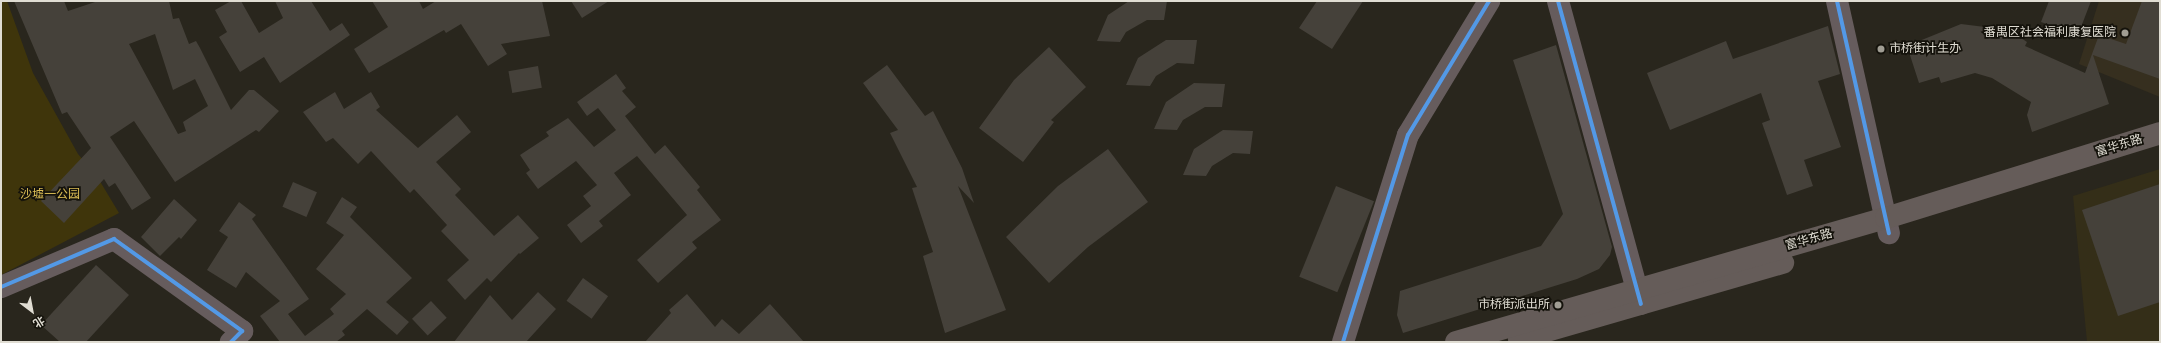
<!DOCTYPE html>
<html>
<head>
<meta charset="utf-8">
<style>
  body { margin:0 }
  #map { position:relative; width:2161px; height:343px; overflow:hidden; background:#29261d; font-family:Figtree,"Noto Sans SC",sans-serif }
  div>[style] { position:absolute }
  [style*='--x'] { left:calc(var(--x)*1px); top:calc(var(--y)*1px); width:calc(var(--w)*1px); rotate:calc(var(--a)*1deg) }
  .built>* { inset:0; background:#342e18 }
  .medical>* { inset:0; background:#362f1f }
  .green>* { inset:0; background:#3f350b }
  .building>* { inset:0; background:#45413a; transform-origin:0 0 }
  .minor>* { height:22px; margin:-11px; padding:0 11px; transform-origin:11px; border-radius:11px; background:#665c5d }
  .major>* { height:22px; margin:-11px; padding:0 11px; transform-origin:11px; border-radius:11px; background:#655c59 }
  .cycleway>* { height:4px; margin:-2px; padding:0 2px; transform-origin:2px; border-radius:2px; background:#5399e6 }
  .dots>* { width:11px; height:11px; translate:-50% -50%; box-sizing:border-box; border:2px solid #14120b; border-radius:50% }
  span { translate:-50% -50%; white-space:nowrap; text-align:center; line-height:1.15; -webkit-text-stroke:3.5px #14120b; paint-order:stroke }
  .poi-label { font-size:12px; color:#e0ddd3 }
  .right { translate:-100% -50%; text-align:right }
  .left { translate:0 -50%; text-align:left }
  .street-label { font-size:12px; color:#e0ddd3 }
  .park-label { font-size:12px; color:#dbbd56 }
  .frame { position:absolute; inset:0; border:2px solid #e0ddd3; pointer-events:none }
  .north { position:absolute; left:12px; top:291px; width:40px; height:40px; -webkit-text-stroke:3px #14120b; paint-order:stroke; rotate:148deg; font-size:11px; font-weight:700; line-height:16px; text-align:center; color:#e0ddd3 }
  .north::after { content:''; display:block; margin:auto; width:14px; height:18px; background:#e0ddd3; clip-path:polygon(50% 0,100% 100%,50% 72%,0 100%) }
</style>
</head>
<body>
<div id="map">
  <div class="built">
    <i style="clip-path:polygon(2160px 169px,2160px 342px,2087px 342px,2073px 196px)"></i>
  </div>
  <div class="medical">
    <i style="clip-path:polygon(2099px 1px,2160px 1px,2160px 97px,2079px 64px)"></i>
  </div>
  <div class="green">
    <i style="clip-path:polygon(1px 1px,7px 1px,33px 73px,78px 154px,98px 178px,119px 213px,1px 275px)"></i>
  </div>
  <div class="building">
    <i style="clip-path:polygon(evenodd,14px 1px,64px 1px,68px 11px,98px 1px,169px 1px,173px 19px,179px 18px,189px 44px,196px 41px,200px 48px,231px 110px,249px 90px,254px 90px,279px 111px,259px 132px,256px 130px,175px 182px,134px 121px,110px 137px,151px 198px,132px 210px,115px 183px,109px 187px,104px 179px,64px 223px,41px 201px,91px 148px,67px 112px,62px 114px,14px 1px,155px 34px,173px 90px,195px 79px,208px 106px,183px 122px,186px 131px,178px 134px,129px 44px,155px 34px)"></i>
    <i style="clip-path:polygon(231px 1px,241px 1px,259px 33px,283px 18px,275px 1px,311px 1px,330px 31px,342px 23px,350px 35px,280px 83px,264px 57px,240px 72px,219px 37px,227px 32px,215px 10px)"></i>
    <i style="clip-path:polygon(372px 1px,419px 1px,423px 9px,436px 1px,542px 1px,550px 36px,501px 44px,507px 54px,488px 66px,461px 24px,446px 33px,444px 30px,369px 73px,354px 49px,388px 27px)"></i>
    <i style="clip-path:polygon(571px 1px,609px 1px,582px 18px)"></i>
    <i style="clip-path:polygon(1129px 1px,1167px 1px,1164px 20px,1147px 20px,1126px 32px,1120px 42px,1097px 41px,1108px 15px)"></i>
    <i style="clip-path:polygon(1317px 1px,1363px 1px,1332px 49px,1299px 28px)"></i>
    <i style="clip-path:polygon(2049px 1px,2091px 1px,2078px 35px,2041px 22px)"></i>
    <i style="clip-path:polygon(2142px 1px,2160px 1px,2160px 79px,2093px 55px,2109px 104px,2032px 132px,2027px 115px,2031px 102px,1992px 78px,1975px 73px,1941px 83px,1939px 77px,1919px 83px,1907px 46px,1961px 24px,2009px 30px,2027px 42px,2025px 46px,2085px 73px,2099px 35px,2126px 44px)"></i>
    <i style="clip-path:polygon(1828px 26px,1840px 74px,1818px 81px,1841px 147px,1804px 160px,1813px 186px,1787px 195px,1762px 123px,1770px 120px,1761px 93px,1670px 130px,1647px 73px,1726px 41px,1733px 59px)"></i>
    <i style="clip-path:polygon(1166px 40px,1197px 40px,1194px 64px,1177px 63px,1156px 76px,1150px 86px,1126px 85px,1138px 58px)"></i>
    <i style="clip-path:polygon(1556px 45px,1612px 247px,1610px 255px,1599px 269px,1577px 279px,1403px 333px,1397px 315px,1400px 291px,1541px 246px,1563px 214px,1513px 60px)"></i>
    <i style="clip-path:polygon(1049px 47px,1086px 87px,1051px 120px,1054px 122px,1023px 162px,979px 128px,1014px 80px)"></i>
    <i style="clip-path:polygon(887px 65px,925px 116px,933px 111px,962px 168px,974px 203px,958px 186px,1006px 310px,945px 333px,923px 256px,933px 252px,912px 188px,917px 187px,890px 133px,898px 130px,863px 83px)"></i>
    <i style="left:538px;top:66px;width:22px;height:30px;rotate:80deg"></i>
    <i style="clip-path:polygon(616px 74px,626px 88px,622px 91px,636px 107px,625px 116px,655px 154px,665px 145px,700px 187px,697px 190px,721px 220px,692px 242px,697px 248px,658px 283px,637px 260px,687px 215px,637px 156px,614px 173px,631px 195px,599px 221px,603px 226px,581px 243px,567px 225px,591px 206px,583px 196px,597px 185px,576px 161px,538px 189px,526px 173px,530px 170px,520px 155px,549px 136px,546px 132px,568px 118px,594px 147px,616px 130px,598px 108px,587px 116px,577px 102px)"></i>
    <i style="clip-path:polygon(1194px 83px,1225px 84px,1222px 107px,1205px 107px,1183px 120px,1177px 130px,1154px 129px,1166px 102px)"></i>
    <i style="clip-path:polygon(335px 92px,344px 109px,371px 92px,380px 107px,376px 110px,418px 148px,457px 115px,471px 132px,436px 162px,461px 189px,455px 195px,494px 236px,518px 215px,539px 238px,520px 254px,519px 253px,491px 282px,487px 278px,465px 300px,447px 280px,469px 260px,441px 231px,447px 225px,414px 189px,410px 193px,371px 151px,358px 164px,333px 138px,326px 142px,303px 112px)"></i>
    <i style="clip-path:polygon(1223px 130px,1253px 131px,1250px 154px,1233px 153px,1212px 166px,1206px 176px,1183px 175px,1194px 149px)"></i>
    <i style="clip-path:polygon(1108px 149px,1148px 202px,1088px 247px,1049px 283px,1006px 237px,1058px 186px)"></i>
    <i style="left:293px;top:182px;width:26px;height:27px;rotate:23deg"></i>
    <i style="clip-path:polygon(2160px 184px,2160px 302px,2118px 316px,2082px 210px)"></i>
    <i style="left:1336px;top:186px;width:41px;height:98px;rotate:22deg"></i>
    <i style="clip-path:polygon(342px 197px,357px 207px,350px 217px,412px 278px,386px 302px,409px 322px,397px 335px,367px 309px,342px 331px,345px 335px,336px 342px,280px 342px,260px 316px,280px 301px,246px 272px,236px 288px,207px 270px,228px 237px,219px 231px,239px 202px,256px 215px,252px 219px,309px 299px,288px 314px,305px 336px,334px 314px,330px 309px,346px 294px,316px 269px,344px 235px,326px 223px)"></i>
    <i style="clip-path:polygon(174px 199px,197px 220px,181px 239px,179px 237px,160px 256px,141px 237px)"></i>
    <i style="clip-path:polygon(96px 265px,129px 295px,86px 342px,60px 342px,41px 325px)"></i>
    <i style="left:583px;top:278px;width:31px;height:28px;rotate:36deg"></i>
    <i style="clip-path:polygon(538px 292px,556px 309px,526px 342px,454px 342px,490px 295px,512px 320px)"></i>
    <i style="clip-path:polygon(687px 294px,715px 327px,722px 319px,739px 334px,770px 304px,804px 342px,645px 342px,671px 313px,669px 310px)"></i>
    <i style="left:431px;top:301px;width:23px;height:26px;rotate:47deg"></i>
  </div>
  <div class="minor">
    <i style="--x:1558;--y:1;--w:314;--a:74.7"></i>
    <i style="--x:1837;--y:1;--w:238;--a:77.4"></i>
    <i style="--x:1;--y:287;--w:123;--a:-23"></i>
    <i style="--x:114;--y:239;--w:158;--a:35.7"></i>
    <i style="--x:242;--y:331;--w:16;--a:135"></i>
    <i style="--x:1343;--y:342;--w:217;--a:-72.6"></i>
    <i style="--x:1408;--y:135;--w:157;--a:-58.8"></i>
  </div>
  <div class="major">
    <i style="--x:1519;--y:339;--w:275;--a:-16.1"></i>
    <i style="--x:1456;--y:342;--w:448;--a:-16.1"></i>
    <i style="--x:1886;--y:218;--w:287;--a:-17.2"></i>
  </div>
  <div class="cycleway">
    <i style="--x:1558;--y:1;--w:314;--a:74.7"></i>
    <i style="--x:1837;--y:1;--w:238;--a:77.4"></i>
    <i style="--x:1;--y:287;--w:123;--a:-23"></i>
    <i style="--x:114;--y:239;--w:158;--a:35.7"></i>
    <i style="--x:242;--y:331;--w:16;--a:135"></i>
    <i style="--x:1343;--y:342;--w:217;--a:-72.6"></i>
    <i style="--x:1408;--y:135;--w:157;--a:-58.8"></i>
  </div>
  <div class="dots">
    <i style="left:2125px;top:33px;background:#a09d93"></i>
    <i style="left:1881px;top:49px;background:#a09d93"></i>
    <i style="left:1558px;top:305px;background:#a09d93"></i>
  </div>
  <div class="poi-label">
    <span class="right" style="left:2116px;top:33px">番禺区社会福利康复医院</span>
    <span class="left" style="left:1889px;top:49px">市桥街计生办</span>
    <span class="right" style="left:1550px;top:305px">市桥街派出所</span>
  </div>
  <div class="street-label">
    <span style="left:2119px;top:146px;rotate:-17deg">富华东路</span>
    <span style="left:1809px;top:240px;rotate:-16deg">富华东路</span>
  </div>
  <div class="park-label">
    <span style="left:50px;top:195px">沙墟一公园</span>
  </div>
  <div class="frame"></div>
  <div class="north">北</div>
</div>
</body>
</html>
